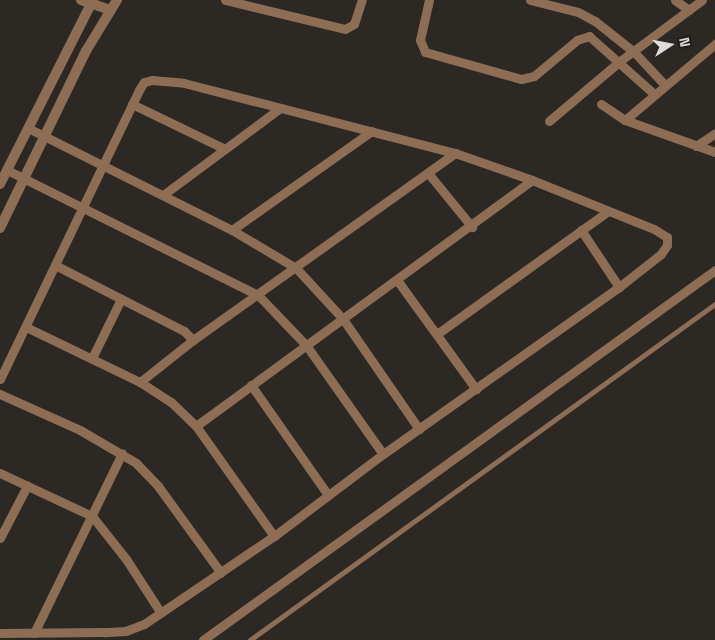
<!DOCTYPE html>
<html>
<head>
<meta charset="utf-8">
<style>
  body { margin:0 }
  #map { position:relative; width:715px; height:640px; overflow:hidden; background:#2c2824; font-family:"Space Grotesk",sans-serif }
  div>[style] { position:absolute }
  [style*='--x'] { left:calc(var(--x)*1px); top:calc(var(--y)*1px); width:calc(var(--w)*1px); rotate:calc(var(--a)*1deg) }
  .service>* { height:4.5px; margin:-2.25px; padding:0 2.25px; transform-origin:2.25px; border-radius:2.25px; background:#8d6d53 }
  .minor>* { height:9px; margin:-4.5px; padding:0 4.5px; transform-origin:4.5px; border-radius:4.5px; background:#8d6d53 }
  .tertiary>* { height:10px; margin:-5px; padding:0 5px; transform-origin:5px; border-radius:5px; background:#8d6d53 }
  span { translate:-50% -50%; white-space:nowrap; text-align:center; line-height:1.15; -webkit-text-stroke:4px #221e1b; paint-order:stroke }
  .north { position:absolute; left:645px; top:20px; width:50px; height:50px; -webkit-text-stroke:4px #221e1b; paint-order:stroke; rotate:79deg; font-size:14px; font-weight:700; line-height:20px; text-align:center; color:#dedbd8 }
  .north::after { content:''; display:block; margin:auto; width:18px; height:22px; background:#dedbd8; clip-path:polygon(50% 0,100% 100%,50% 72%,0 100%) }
</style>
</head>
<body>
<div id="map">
  <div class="service">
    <i style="--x:250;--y:640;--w:574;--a:-35.85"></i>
  </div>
  <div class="minor">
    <i style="--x:225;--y:0;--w:123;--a:13.6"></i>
    <i style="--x:345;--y:29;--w:10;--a:-29"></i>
    <i style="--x:354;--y:24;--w:25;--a:-72"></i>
    <i style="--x:429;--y:0;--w:41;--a:102.7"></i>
    <i style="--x:420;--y:40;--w:13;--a:67"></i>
    <i style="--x:425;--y:52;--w:100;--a:15.7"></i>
    <i style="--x:521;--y:79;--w:13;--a:-13"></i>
    <i style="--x:534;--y:76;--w:56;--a:-39.9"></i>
    <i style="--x:577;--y:40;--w:13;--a:-18"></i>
    <i style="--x:589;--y:36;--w:87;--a:41.7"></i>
    <i style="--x:530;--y:0;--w:49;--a:14"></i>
    <i style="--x:578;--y:12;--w:19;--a:28"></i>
    <i style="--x:595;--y:21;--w:50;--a:38.5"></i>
    <i style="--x:634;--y:52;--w:45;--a:46.8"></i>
    <i style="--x:675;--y:0;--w:17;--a:36"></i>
    <i style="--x:132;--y:104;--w:103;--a:25.8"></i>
    <i style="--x:601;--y:104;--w:29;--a:34"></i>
    <i style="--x:625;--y:120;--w:96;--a:19.6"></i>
    <i style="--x:625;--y:120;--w:118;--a:-40.2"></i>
    <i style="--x:549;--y:121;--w:93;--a:-40.2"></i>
    <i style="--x:620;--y:61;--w:102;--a:-36.6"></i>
    <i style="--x:28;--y:128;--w:228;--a:26.6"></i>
    <i style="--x:232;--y:230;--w:74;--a:30.7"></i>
    <i style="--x:296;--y:268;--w:69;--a:47.3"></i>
    <i style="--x:343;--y:319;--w:134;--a:55.4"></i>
    <i style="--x:696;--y:146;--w:23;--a:-34"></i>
    <i style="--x:7;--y:170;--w:280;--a:26.5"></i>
    <i style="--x:258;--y:295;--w:69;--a:46.2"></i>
    <i style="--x:306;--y:345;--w:133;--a:54.8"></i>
    <i style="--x:428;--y:173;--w:70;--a:50.8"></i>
    <i style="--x:163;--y:195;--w:146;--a:-36.6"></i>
    <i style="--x:232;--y:230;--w:171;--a:-35.3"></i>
    <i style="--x:581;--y:230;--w:69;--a:56.3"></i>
    <i style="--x:55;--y:265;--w:145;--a:27.1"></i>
    <i style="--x:184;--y:331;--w:13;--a:45"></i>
    <i style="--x:397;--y:280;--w:135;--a:54.1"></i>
    <i style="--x:26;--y:327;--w:127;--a:25.8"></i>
    <i style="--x:140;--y:382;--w:37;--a:33"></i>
    <i style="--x:171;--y:402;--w:35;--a:44"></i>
    <i style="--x:196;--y:426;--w:135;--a:54.7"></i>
    <i style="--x:437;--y:334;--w:209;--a:-35.7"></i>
    <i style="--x:92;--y:358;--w:66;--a:-63.8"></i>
    <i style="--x:0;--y:379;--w:321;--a:-64.3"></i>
    <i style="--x:139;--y:90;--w:9;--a:-58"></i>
    <i style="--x:144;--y:82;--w:8;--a:-14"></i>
    <i style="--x:152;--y:80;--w:32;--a:5"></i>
    <i style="--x:184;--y:83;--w:280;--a:14.5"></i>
    <i style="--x:455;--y:153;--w:82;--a:19.3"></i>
    <i style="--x:532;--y:180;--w:131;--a:21.9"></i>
    <i style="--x:654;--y:229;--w:15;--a:32"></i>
    <i style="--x:667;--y:237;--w:8;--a:90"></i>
    <i style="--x:667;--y:245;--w:11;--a:124"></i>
    <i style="--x:661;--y:254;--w:53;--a:141.8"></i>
    <i style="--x:619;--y:287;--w:289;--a:144.7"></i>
    <i style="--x:383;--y:454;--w:136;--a:143"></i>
    <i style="--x:274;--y:536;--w:157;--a:145.9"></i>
    <i style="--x:144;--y:624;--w:19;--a:159"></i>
    <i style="--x:126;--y:631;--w:22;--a:177"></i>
    <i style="--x:104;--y:632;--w:104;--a:179.4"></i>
    <i style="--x:140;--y:382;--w:68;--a:-38.4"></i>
    <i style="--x:193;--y:340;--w:322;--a:-35.5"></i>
    <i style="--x:251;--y:385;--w:134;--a:55"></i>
    <i style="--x:0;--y:394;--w:88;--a:24.2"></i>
    <i style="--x:80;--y:430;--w:65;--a:30.5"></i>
    <i style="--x:136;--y:463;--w:32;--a:46"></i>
    <i style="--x:158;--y:486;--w:107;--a:54.1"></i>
    <i style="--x:196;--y:426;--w:416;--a:-36.2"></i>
    <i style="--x:0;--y:473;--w:102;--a:25.1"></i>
    <i style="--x:92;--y:516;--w:55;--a:51.7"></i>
    <i style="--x:126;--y:559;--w:64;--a:57.1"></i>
    <i style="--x:0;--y:538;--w:59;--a:-62.6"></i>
    <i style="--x:34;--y:633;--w:200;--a:-63.9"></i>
    <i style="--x:203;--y:640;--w:632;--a:-35.85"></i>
  </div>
  <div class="tertiary">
    <i style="--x:81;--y:0;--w:31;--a:19"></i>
    <i style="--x:0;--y:184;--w:206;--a:-63.2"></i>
    <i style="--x:0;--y:228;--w:197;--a:-64.1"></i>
    <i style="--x:86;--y:51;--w:60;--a:-58.7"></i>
  </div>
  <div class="north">N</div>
</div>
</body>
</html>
